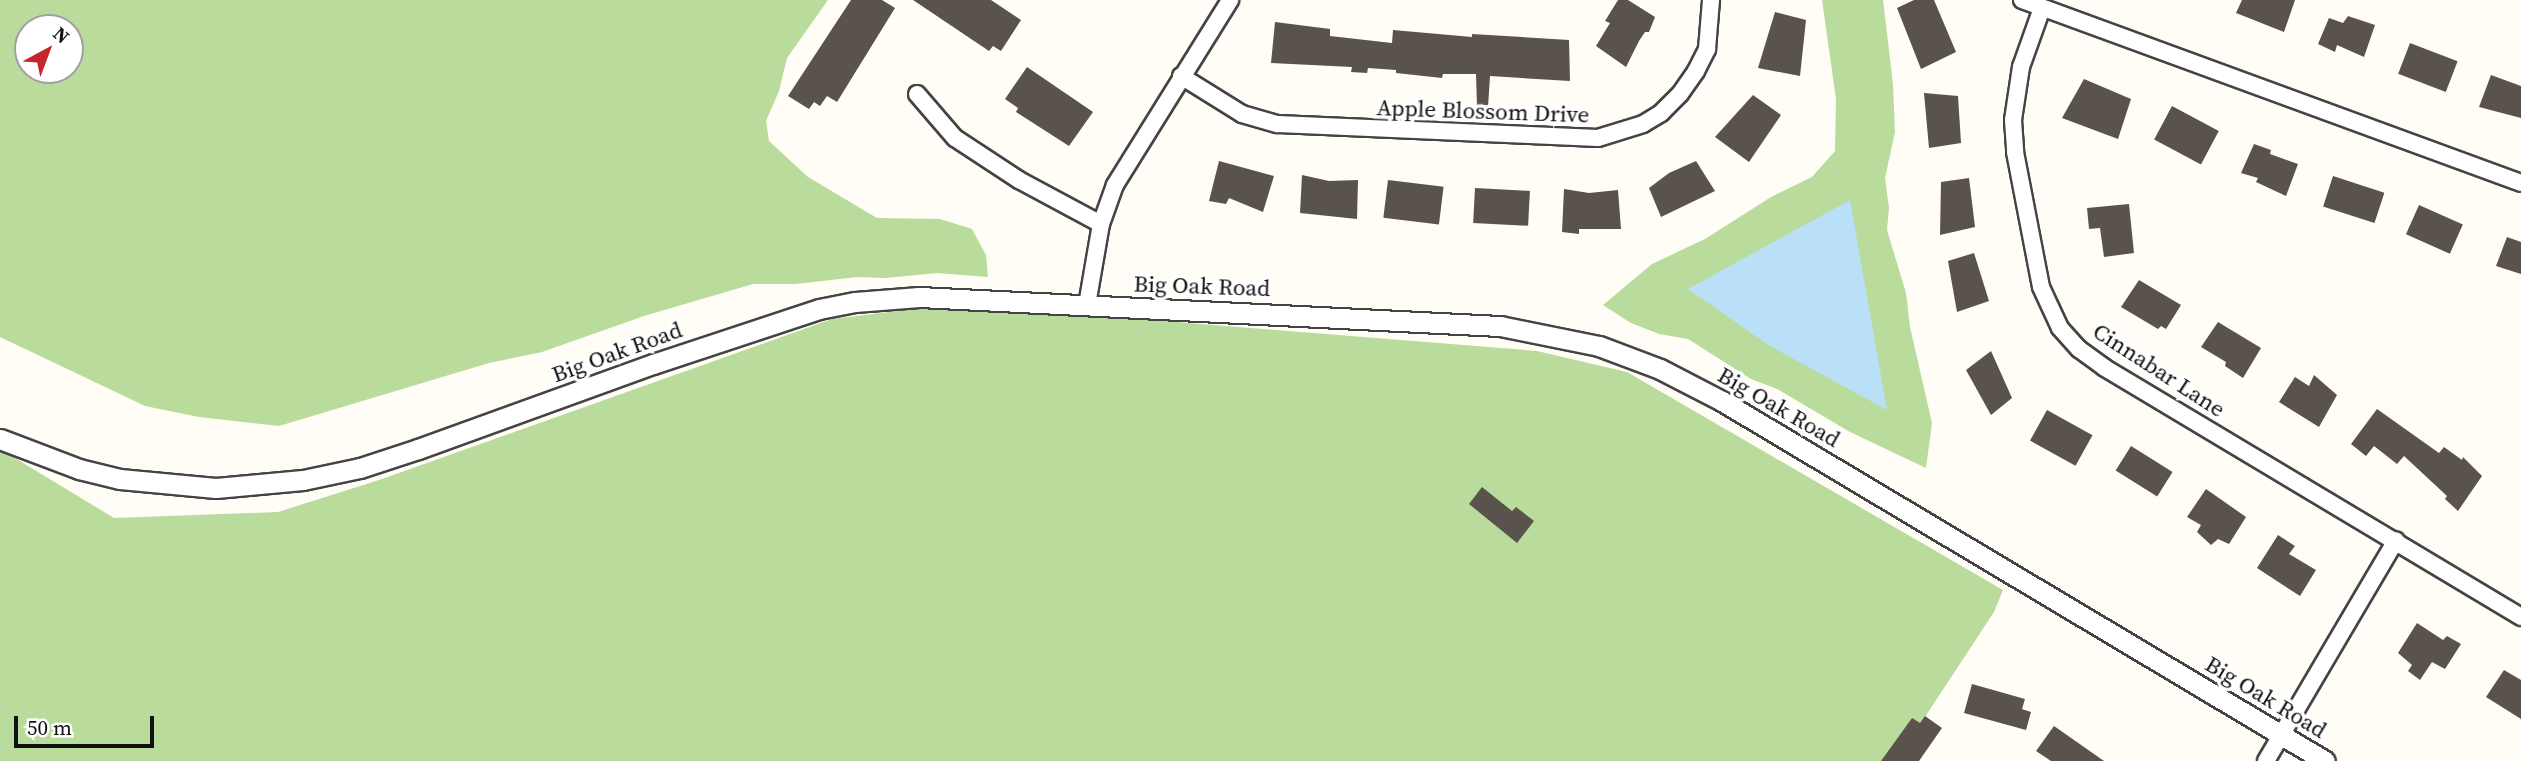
<!DOCTYPE html>
<html>
<head>
<meta charset="utf-8">
<style>
  body { margin:0 }
  #map { position:relative; width:2521px; height:761px; overflow:hidden; background:#fffdf5; font-family:"Source Serif 4",serif }
  div>[style] { position:absolute }
  [style*='--x'] { left:calc(var(--x)*1px); top:calc(var(--y)*1px); width:calc(var(--w)*1px); rotate:calc(var(--a)*1deg) }
  .forest>* { inset:0; background:#b9dc9c }
  .water>* { inset:0; background:#b9e0f7 }
  .building>* { inset:0; background:#5a524d; transform-origin:0 0 }
  .roads { filter:drop-shadow(2px 0 #444) drop-shadow(-2px 0 #444) drop-shadow(0 2px #444) drop-shadow(0 -2px #444) }
  .minor>* { height:16px; margin:-8px; padding:0 8px; transform-origin:8px; border-radius:8px; background:#fff }
  .tertiary>* { height:19px; margin:-9.5px; padding:0 9.5px; transform-origin:9.5px; border-radius:9.5px; background:#fff }
  span { translate:-50% -50%; white-space:nowrap; text-align:center; line-height:1.15; -webkit-text-stroke:7px #fff; paint-order:stroke }
  .street-label { font-size:23px; color:#111 }
  .north { position:absolute; left:14px; top:14px; width:70px; height:70px; box-sizing:border-box; background:#fff; border:2px solid #a0a0a0; border-radius:50%; rotate:41deg; font-size:19px; font-weight:700; line-height:28px; text-align:center; color:#111 }
  .north::after { content:''; display:block; margin:auto; width:24px; height:32px; background:#c4262e; clip-path:polygon(50% 0,100% 100%,50% 72%,0 100%) }
  .scale { position:absolute; left:14px; top:716px; width:140px; height:32px; box-sizing:border-box; border:4px solid #111; border-top:0; padding-left:9px; font-size:21px; line-height:24px; white-space:nowrap; color:#111; -webkit-text-stroke:5px #fff; paint-order:stroke }
</style>
</head>
<body>
<div id="map">
  <div class="forest">
    <i style="clip-path:polygon(evenodd,0 0,828px 0,787px 58px,779px 91px,766px 121px,769px 141px,808px 177px,877px 218px,940px 219px,972px 229px,986px 255px,988px 277px,937px 273px,885px 278px,857px 277px,796px 284px,753px 284px,644px 316px,542px 352px,489px 363px,279px 426px,199px 417px,145px 406px,0 337px,0 0,70px 28px,70px 70px,28px 70px,28px 28px,70px 28px)"></i>
    <i style="clip-path:polygon(1822px 0,1883px 0,1893px 84px,1895px 132px,1885px 178px,1889px 208px,1887px 230px,1906px 293px,1910px 327px,1932px 423px,1926px 468px,1850px 432px,1777px 389px,1751px 379px,1688px 339px,1659px 334px,1631px 323px,1603px 305px,1652px 264px,1705px 239px,1771px 197px,1812px 177px,1835px 151px,1836px 99px)"></i>
    <i style="clip-path:polygon(922px 308px,1028px 310px,1537px 351px,1627px 372px,2003px 590px,1994px 612px,1896px 761px,0 761px,0 449px,114px 518px,278px 512px,379px 480px,832px 319px)"></i>
  </div>
  <div class="water">
    <i style="clip-path:polygon(1850px 200px,1887px 410px,1770px 346px,1688px 289px)"></i>
  </div>
  <div class="building">
    <i style="clip-path:polygon(851px 0,882px 0,895px 8px,837px 102px,827px 96px,820px 106px,814px 102px,809px 109px,788px 96px)"></i>
    <i style="clip-path:polygon(913px 0,991px 0,1021px 20px,1001px 51px,993px 46px,989px 51px)"></i>
    <i style="clip-path:polygon(1618px 0,1628px 0,1655px 17px,1649px 32px,1645px 32px,1639px 41px,1626px 67px,1596px 46px,1610px 23px,1605px 21px)"></i>
    <i style="clip-path:polygon(1914px 0,1934px 0,1956px 52px,1921px 69px,1897px 8px)"></i>
    <i style="clip-path:polygon(2242px 0,2295px 0,2284px 32px,2236px 13px)"></i>
    <i style="clip-path:polygon(1775px 12px,1806px 20px,1800px 76px,1758px 68px)"></i>
    <i style="clip-path:polygon(2348px 16px,2375px 25px,2364px 57px,2337px 45px,2335px 52px,2318px 44px,2329px 18px,2343px 23px)"></i>
    <i style="clip-path:polygon(1275px 22px,1330px 29px,1330px 36px,1392px 43px,1393px 30px,1472px 37px,1472px 34px,1569px 40px,1570px 81px,1490px 76px,1488px 107px,1477px 106px,1476px 74px,1443px 74px,1442px 78px,1396px 73px,1396px 70px,1368px 68px,1367px 73px,1351px 72px,1352px 67px,1271px 63px)"></i>
    <i style="left:2410px;top:43px;width:51px;height:33px;rotate:21deg"></i>
    <i style="clip-path:polygon(1027px 67px,1093px 112px,1069px 146px,1016px 112px,1018px 108px,1005px 99px)"></i>
    <i style="clip-path:polygon(2491px 75px,2521px 86px,2521px 118px,2479px 107px)"></i>
    <i style="clip-path:polygon(2084px 79px,2131px 99px,2118px 139px,2062px 118px)"></i>
    <i style="clip-path:polygon(1924px 93px,1958px 96px,1961px 143px,1929px 148px)"></i>
    <i style="clip-path:polygon(1753px 95px,1781px 115px,1749px 162px,1715px 137px)"></i>
    <i style="left:2172px;top:106px;width:53px;height:38px;rotate:28deg"></i>
    <i style="clip-path:polygon(2254px 144px,2271px 150px,2270px 154px,2298px 164px,2286px 196px,2256px 182px,2258px 178px,2241px 173px)"></i>
    <i style="clip-path:polygon(1219px 161px,1274px 176px,1263px 212px,1229px 198px,1226px 204px,1209px 201px)"></i>
    <i style="clip-path:polygon(1696px 161px,1715px 191px,1661px 217px,1649px 188px,1669px 173px)"></i>
    <i style="clip-path:polygon(1302px 175px,1329px 181px,1358px 180px,1357px 219px,1300px 213px)"></i>
    <i style="left:2333px;top:176px;width:54px;height:32px;rotate:18deg"></i>
    <i style="clip-path:polygon(1969px 178px,1975px 227px,1940px 235px,1941px 182px)"></i>
    <i style="left:1388px;top:180px;width:56px;height:38px;rotate:7deg"></i>
    <i style="left:1475px;top:188px;width:55px;height:35px;rotate:3deg"></i>
    <i style="clip-path:polygon(1564px 189px,1589px 193px,1618px 190px,1621px 229px,1579px 229px,1579px 234px,1562px 232px)"></i>
    <i style="clip-path:polygon(2129px 204px,2134px 253px,2104px 257px,2100px 228px,2089px 229px,2087px 208px)"></i>
    <i style="left:2419px;top:205px;width:48px;height:32px;rotate:24deg"></i>
    <i style="clip-path:polygon(2507px 237px,2521px 242px,2521px 274px,2496px 266px)"></i>
    <i style="clip-path:polygon(1974px 253px,1989px 301px,1957px 312px,1948px 261px)"></i>
    <i style="clip-path:polygon(2139px 280px,2181px 305px,2166px 329px,2161px 326px,2158px 329px,2121px 307px)"></i>
    <i style="clip-path:polygon(2218px 322px,2261px 348px,2243px 378px,2225px 366px,2226px 362px,2201px 347px)"></i>
    <i style="clip-path:polygon(1991px 351px,2012px 398px,1991px 415px,1966px 370px)"></i>
    <i style="clip-path:polygon(2314px 375px,2337px 395px,2319px 427px,2279px 402px,2295px 377px,2309px 386px)"></i>
    <i style="clip-path:polygon(2377px 409px,2439px 453px,2444px 447px,2462px 460px,2463px 457px,2482px 476px,2458px 511px,2445px 499px,2447px 496px,2404px 456px,2397px 464px,2374px 446px,2366px 456px,2351px 444px)"></i>
    <i style="left:2047px;top:410px;width:52px;height:35px;rotate:29deg"></i>
    <i style="left:2131px;top:446px;width:49px;height:29px;rotate:32deg"></i>
    <i style="clip-path:polygon(1482px 487px,1512px 511px,1516px 507px,1534px 521px,1517px 543px,1469px 504px)"></i>
    <i style="clip-path:polygon(2206px 489px,2246px 517px,2229px 544px,2218px 539px,2211px 545px,2197px 532px,2201px 525px,2187px 517px)"></i>
    <i style="clip-path:polygon(2278px 535px,2295px 546px,2289px 554px,2316px 570px,2300px 596px,2257px 568px)"></i>
    <i style="clip-path:polygon(2417px 623px,2443px 640px,2447px 636px,2461px 644px,2445px 669px,2432px 662px,2420px 680px,2408px 671px,2412px 665px,2398px 653px)"></i>
    <i style="clip-path:polygon(2504px 670px,2521px 680px,2521px 719px,2486px 697px)"></i>
    <i style="clip-path:polygon(1972px 684px,2025px 699px,2022px 709px,2031px 712px,2026px 730px,1964px 713px)"></i>
    <i style="clip-path:polygon(1925px 716px,1942px 728px,1919px 761px,1881px 761px,1912px 718px,1920px 723px)"></i>
    <i style="clip-path:polygon(2054px 726px,2104px 761px,2051px 761px,2036px 751px)"></i>
  </div>
  <div class="roads">
    <div class="minor">
      <i style="--x:2022;--y:0;--w:531;--a:20.14"></i>
      <i style="--x:2042;--y:8;--w:63;--a:109.6"></i>
      <i style="--x:2021;--y:67;--w:54;--a:98.6"></i>
      <i style="--x:2013;--y:120;--w:32;--a:86"></i>
      <i style="--x:2015;--y:152;--w:137;--a:79.1"></i>
      <i style="--x:2041;--y:287;--w:45;--a:65.1"></i>
      <i style="--x:2060;--y:328;--w:28;--a:48"></i>
      <i style="--x:2079;--y:349;--w:32;--a:36"></i>
      <i style="--x:2105;--y:368;--w:485;--a:30.9"></i>
      <i style="--x:1181;--y:76;--w:72;--a:31.9"></i>
      <i style="--x:1242;--y:114;--w:37;--a:16"></i>
      <i style="--x:1278;--y:124;--w:320;--a:2.5"></i>
      <i style="--x:1598;--y:138;--w:47;--a:-17.3"></i>
      <i style="--x:1643;--y:124;--w:21;--a:-31"></i>
      <i style="--x:1661;--y:113;--w:27;--a:-45"></i>
      <i style="--x:1680;--y:94;--w:28;--a:-55"></i>
      <i style="--x:1696;--y:71;--w:25;--a:-63"></i>
      <i style="--x:1707;--y:49;--w:49;--a:-85.3"></i>
      <i style="--x:917;--y:94;--w:58;--a:49.2"></i>
      <i style="--x:955;--y:138;--w:77;--a:33.3"></i>
      <i style="--x:1019;--y:180;--w:93;--a:28.2"></i>
      <i style="--x:1087;--y:305;--w:82;--a:-80.2"></i>
      <i style="--x:1101;--y:224;--w:41;--a:-70.3"></i>
      <i style="--x:1115;--y:185;--w:218;--a:-58.1"></i>
      <i style="--x:2266;--y:761;--w:256;--a:-59.5"></i>
    </div>
    <div class="tertiary">
      <i style="--x:0;--y:439;--w:85;--a:20.8"></i>
      <i style="--x:79;--y:469;--w:42;--a:13.7"></i>
      <i style="--x:120;--y:479;--w:96;--a:5.4"></i>
      <i style="--x:216;--y:488;--w:87;--a:-5.3"></i>
      <i style="--x:303;--y:480;--w:58;--a:-11.9"></i>
      <i style="--x:360;--y:468;--w:61;--a:-18.1"></i>
      <i style="--x:418;--y:449;--w:250;--a:-19.9"></i>
      <i style="--x:653;--y:364;--w:175;--a:-18.3"></i>
      <i style="--x:819;--y:309;--w:37;--a:-11"></i>
      <i style="--x:855;--y:302;--w:64;--a:-4.5"></i>
      <i style="--x:919;--y:297;--w:582;--a:2.86"></i>
      <i style="--x:1500;--y:326;--w:101;--a:11.4"></i>
      <i style="--x:1599;--y:346;--w:65;--a:20.7"></i>
      <i style="--x:1660;--y:369;--w:70;--a:27.3"></i>
      <i style="--x:1722;--y:401;--w:702;--a:30.84"></i>
    </div>
  </div>
  <div class="street-label">
    <span style="left:1483px;top:111px;rotate:2deg">Apple Blossom Drive</span>
    <span style="left:1202px;top:286px;rotate:2deg">Big Oak Road</span>
    <span style="left:617px;top:352px;rotate:-20deg">Big Oak Road</span>
    <span style="left:2159px;top:370px;rotate:33deg">Cinnabar Lane</span>
    <span style="left:1779px;top:407px;rotate:30deg">Big Oak Road</span>
    <span style="left:2266px;top:697px;rotate:31deg">Big Oak Road</span>
  </div>
  <div class="north">N</div>
  <div class="scale">50 m</div>
</div>
</body>
</html>
